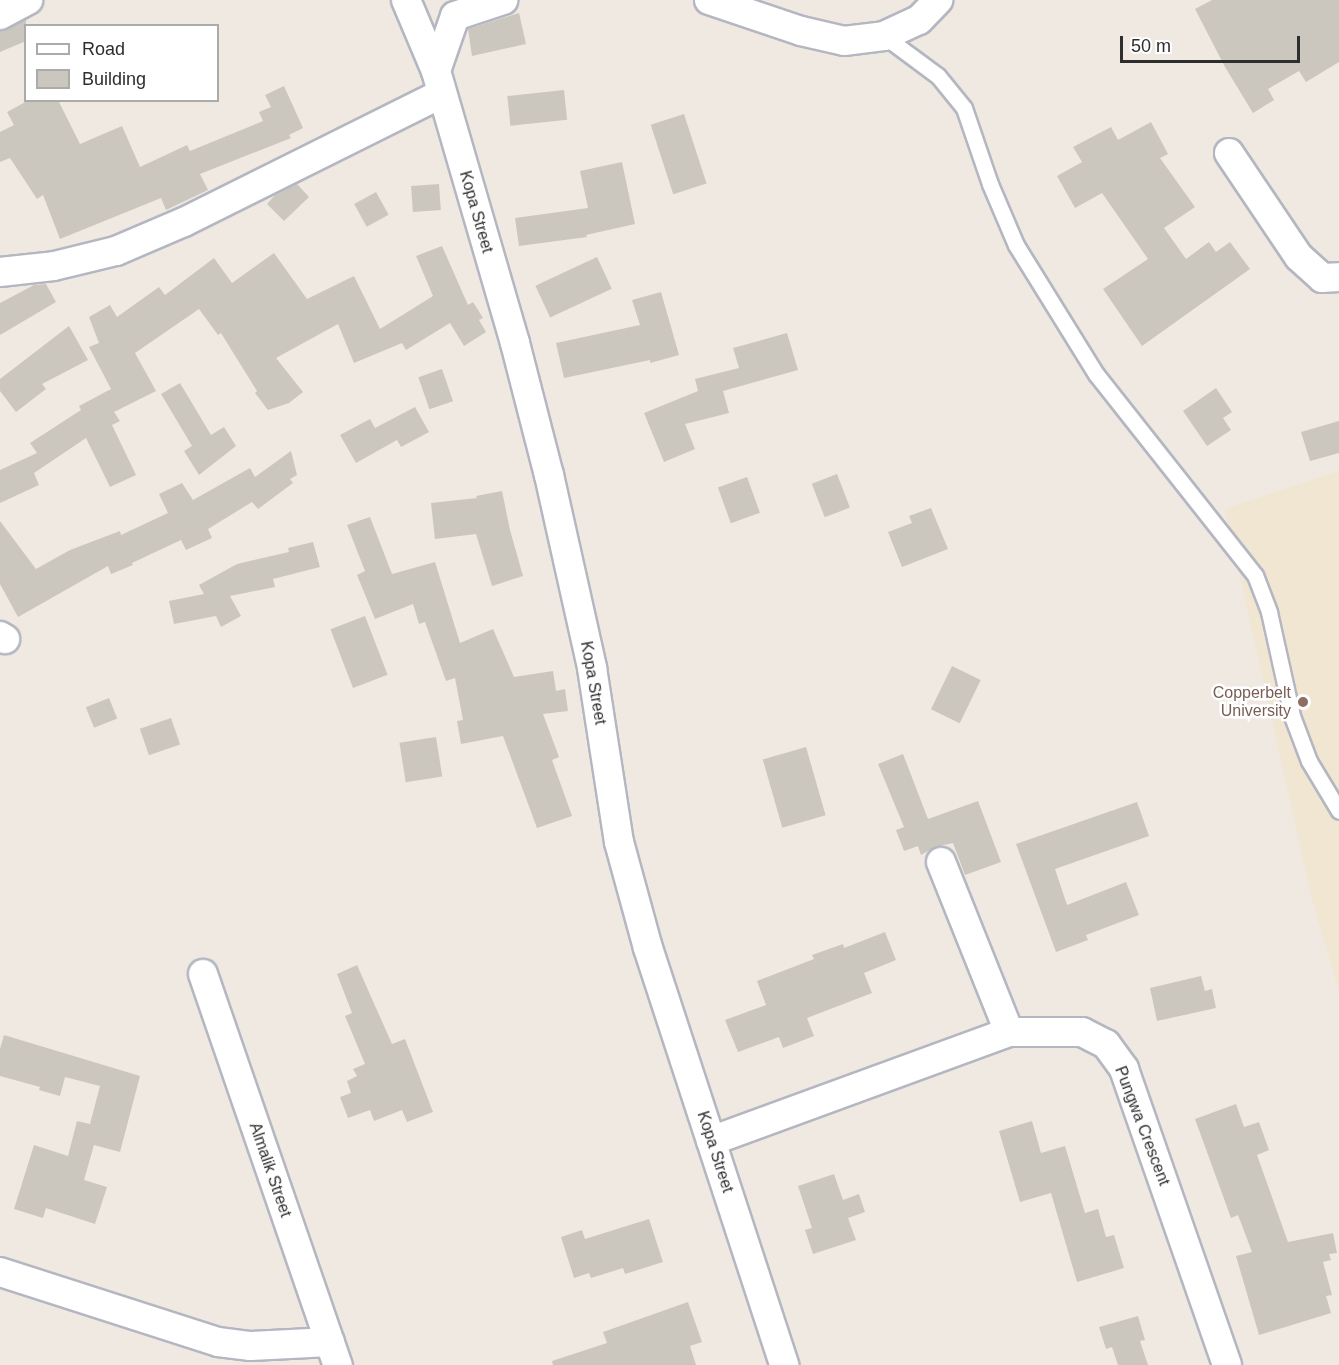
<!DOCTYPE html>
<html>
<head>
<meta charset="utf-8">
<style>
  body { margin:0 }
  #map { position:relative; width:1339px; height:1365px; overflow:hidden; background:#efe9e1; font-family:Helvetica,sans-serif }
  div>[style] { position:absolute }
  [style*='--x'] { left:calc(var(--x)*1px); top:calc(var(--y)*1px); width:calc(var(--w)*1px); rotate:calc(var(--a)*1deg) }
  .education>* { inset:0; background:#f0e6d1 }
  .building>* { inset:0; background:#cbc7bf; transform-origin:0 0 }
  .roads { filter:drop-shadow(2px 0 #b4b7c1) drop-shadow(-2px 0 #b4b7c1) drop-shadow(0 2px #b4b7c1) drop-shadow(0 -2px #b4b7c1) }
  .service>* { height:15px; margin:-7.5px; padding:0 7.5px; transform-origin:7.5px; border-radius:7.5px; background:#fff }
  .minor>* { height:28px; margin:-14px; padding:0 14px; transform-origin:14px; border-radius:14px; background:#fff }
  .dots>* { width:16px; height:16px; translate:-50% -50%; box-sizing:border-box; border:3px solid #fff; border-radius:50% }
  span { translate:-50% -50%; white-space:nowrap; text-align:center; line-height:1.15; -webkit-text-stroke:5px #fff; paint-order:stroke }
  .street-label { font-size:16px; color:#2e2e2e }
  .education-label { font-size:16px; color:#785e54 }
  .right { translate:-100% -50%; text-align:right }
  .legend { position:absolute; left:24px; top:24px; width:195px; height:78px; box-sizing:border-box; background:#fff; border:2px solid #ababab; margin:0; padding:8px 10px; list-style:none; font-size:18px; color:#2e2e2e }
  .legend li { display:flex; align-items:center; gap:12px; height:30px }
  .legend b { width:30px; border:2px solid #ababab }
  .scale { position:absolute; left:1120px; top:36px; width:180px; height:27px; box-sizing:border-box; border:3px solid #2e2e2e; border-top:0; padding-left:8px; font-size:18px; line-height:21px; white-space:nowrap; color:#2e2e2e; -webkit-text-stroke:4px #fff; paint-order:stroke }
</style>
</head>
<body>
<div id="map">
  <div class="education">
    <i style="clip-path:polygon(1339px 471px,1339px 992px,1311px 895px,1225px 509px)"></i>
  </div>
  <div class="building">
    <i style="clip-path:polygon(1212px 0,1339px 0,1339px 62px,1306px 82px,1299px 71px,1268px 89px,1274px 100px,1253px 113px,1225px 67px,1195px 9px)"></i>
    <i style="clip-path:polygon(519px 13px,526px 44px,472px 56px,468px 29px)"></i>
    <i style="clip-path:polygon(26px 20px,26px 41px,0 52px,0 31px)"></i>
    <i style="clip-path:polygon(284px 86px,303px 128px,289px 135px,291px 138px,200px 174px,208px 190px,166px 210px,161px 198px,60px 239px,43px 195px,37px 199px,10px 158px,0 162px,0 132px,14px 125px,7px 112px,29px 100px,58px 100px,80px 144px,122px 126px,140px 167px,187px 145px,190px 151px,263px 121px,259px 112px,271px 107px,265px 95px)"></i>
    <i style="left:564px;top:90px;width:30px;height:57px;rotate:84deg"></i>
    <i style="left:684px;top:114px;width:73px;height:35px;rotate:72deg"></i>
    <i style="clip-path:polygon(1151px 122px,1168px 154px,1160px 158px,1195px 207px,1164px 228px,1186px 259px,1209px 242px,1216px 252px,1230px 242px,1250px 269px,1142px 346px,1103px 289px,1148px 259px,1102px 193px,1075px 208px,1057px 176px,1082px 162px,1073px 147px,1111px 127px,1118px 140px)"></i>
    <i style="clip-path:polygon(622px 162px,635px 224px,586px 235px,587px 237px,519px 246px,515px 218px,588px 208px,580px 171px)"></i>
    <i style="clip-path:polygon(297px 184px,309px 197px,284px 221px,267px 204px,275px 195px)"></i>
    <i style="left:439px;top:184px;width:26px;height:28px;rotate:86deg"></i>
    <i style="left:376px;top:192px;width:26px;height:25px;rotate:61deg"></i>
    <i style="clip-path:polygon(442px 246px,468px 305px,473px 302px,483px 318px,479px 320px,486px 332px,464px 346px,450px 323px,406px 350px,402px 343px,354px 363px,338px 324px,276px 358px,303px 392px,289px 403px,268px 410px,255px 393px,257px 391px,221px 333px,218px 335px,199px 309px,135px 353px,156px 391px,114px 412px,120px 421px,112px 425px,136px 475px,110px 487px,86px 438px,34px 473px,39px 485px,0 503px,0 470px,37px 453px,30px 443px,81px 410px,79px 406px,111px 389px,89px 347px,99px 343px,89px 317px,110px 305px,117px 317px,159px 287px,165px 295px,214px 258px,232px 283px,274px 253px,307px 299px,354px 276px,380px 329px,433px 296px,416px 256px)"></i>
    <i style="left:597px;top:257px;width:35px;height:68px;rotate:65deg"></i>
    <i style="clip-path:polygon(46px 284px,56px 302px,0 335px,0 303px,34px 285px)"></i>
    <i style="clip-path:polygon(661px 292px,679px 355px,650px 363px,650px 360px,564px 378px,556px 343px,640px 325px,632px 300px)"></i>
    <i style="clip-path:polygon(69px 326px,88px 360px,42px 384px,46px 389px,16px 412px,0 391px,0 379px)"></i>
    <i style="clip-path:polygon(787px 333px,798px 370px,723px 391px,729px 413px,685px 424px,695px 449px,664px 462px,644px 413px,698px 391px,695px 379px,739px 368px,733px 348px)"></i>
    <i style="left:442px;top:369px;width:34px;height:25px;rotate:71deg"></i>
    <i style="clip-path:polygon(180px 383px,211px 435px,224px 427px,236px 446px,199px 475px,184px 451px,192px 446px,161px 394px)"></i>
    <i style="clip-path:polygon(1216px 388px,1232px 412px,1223px 418px,1231px 430px,1207px 446px,1183px 411px)"></i>
    <i style="clip-path:polygon(415px 407px,429px 432px,401px 447px,397px 440px,356px 463px,340px 435px,370px 419px,375px 428px)"></i>
    <i style="clip-path:polygon(1339px 421px,1339px 453px,1310px 461px,1301px 432px)"></i>
    <i style="clip-path:polygon(291px 451px,297px 475px,290px 479px,293px 483px,258px 509px,252px 502px,208px 529px,212px 538px,186px 550px,181px 540px,132px 563px,133px 565px,111px 574px,108px 566px,18px 617px,0 584px,0 521px,36px 569px,70px 550px,120px 531px,121px 535px,168px 513px,159px 494px,182px 483px,193px 500px,250px 468px,255px 477px)"></i>
    <i style="left:837px;top:474px;width:36px;height:27px;rotate:69deg"></i>
    <i style="left:747px;top:477px;width:38px;height:31px;rotate:70deg"></i>
    <i style="clip-path:polygon(502px 491px,510px 530px,523px 576px,492px 586px,476px 534px,435px 539px,431px 503px,477px 498px,476px 496px)"></i>
    <i style="clip-path:polygon(931px 508px,948px 549px,902px 567px,888px 532px,912px 523px,909px 516px)"></i>
    <i style="clip-path:polygon(370px 517px,392px 574px,435px 562px,460px 643px,493px 629px,514px 677px,553px 671px,556px 691px,565px 689px,568px 711px,543px 714px,559px 757px,552px 760px,572px 816px,537px 828px,503px 736px,461px 744px,457px 721px,463px 720px,455px 678px,446px 681px,425px 622px,419px 624px,413px 604px,375px 619px,357px 575px,365px 571px,347px 525px)"></i>
    <i style="clip-path:polygon(313px 542px,320px 567px,273px 579px,275px 587px,230px 596px,241px 616px,221px 627px,216px 616px,174px 624px,169px 601px,204px 594px,199px 585px,237px 564px,289px 552px,288px 548px)"></i>
    <i style="left:365px;top:616px;width:63px;height:37px;rotate:69deg"></i>
    <i style="left:952px;top:666px;width:32px;height:48px;rotate:26deg"></i>
    <i style="left:109px;top:698px;width:22px;height:25px;rotate:68deg"></i>
    <i style="left:171px;top:718px;width:28px;height:33px;rotate:71deg"></i>
    <i style="left:436px;top:737px;width:40px;height:37px;rotate:81deg"></i>
    <i style="left:806px;top:747px;width:71px;height:45px;rotate:74deg"></i>
    <i style="clip-path:polygon(903px 754px,928px 819px,978px 801px,1001px 862px,965px 875px,953px 843px,935px 847px,921px 855px,918px 846px,904px 851px,896px 830px,904px 827px,878px 764px)"></i>
    <i style="clip-path:polygon(1137px 802px,1149px 836px,1055px 869px,1067px 905px,1126px 882px,1139px 915px,1086px 935px,1088px 940px,1056px 952px,1016px 844px)"></i>
    <i style="clip-path:polygon(885px 932px,896px 960px,864px 973px,872px 993px,807px 1018px,814px 1036px,783px 1048px,779px 1037px,738px 1052px,725px 1020px,766px 1005px,757px 981px,814px 959px,812px 955px,843px 944px,844px 948px)"></i>
    <i style="clip-path:polygon(357px 965px,392px 1044px,405px 1039px,433px 1112px,407px 1122px,402px 1110px,374px 1121px,370px 1110px,348px 1118px,340px 1097px,351px 1093px,347px 1081px,357px 1076px,353px 1069px,365px 1064px,345px 1016px,352px 1013px,337px 974px)"></i>
    <i style="clip-path:polygon(1201px 976px,1205px 991px,1212px 989px,1216px 1008px,1157px 1021px,1150px 988px)"></i>
    <i style="clip-path:polygon(4px 1035px,140px 1076px,120px 1152px,94px 1145px,84px 1180px,107px 1187px,95px 1224px,46px 1208px,43px 1218px,14px 1209px,34px 1145px,68px 1156px,77px 1121px,90px 1124px,100px 1086px,65px 1077px,60px 1096px,39px 1090px,40px 1087px,0 1076px,0 1049px)"></i>
    <i style="clip-path:polygon(1236px 1104px,1244px 1127px,1259px 1122px,1269px 1150px,1257px 1155px,1288px 1242px,1333px 1233px,1337px 1253px,1329px 1254px,1331px 1260px,1323px 1262px,1332px 1295px,1326px 1296px,1331px 1313px,1259px 1335px,1236px 1256px,1252px 1252px,1238px 1215px,1231px 1218px,1195px 1119px)"></i>
    <i style="clip-path:polygon(1032px 1121px,1041px 1153px,1065px 1146px,1085px 1213px,1098px 1209px,1106px 1237px,1114px 1235px,1124px 1268px,1077px 1282px,1051px 1193px,1020px 1202px,999px 1131px)"></i>
    <i style="clip-path:polygon(834px 1174px,843px 1200px,859px 1194px,865px 1212px,848px 1218px,856px 1240px,813px 1254px,805px 1230px,812px 1228px,798px 1186px)"></i>
    <i style="clip-path:polygon(649px 1219px,663px 1262px,625px 1274px,623px 1268px,591px 1278px,589px 1273px,574px 1278px,561px 1237px,582px 1230px,585px 1239px)"></i>
    <i style="clip-path:polygon(688px 1302px,702px 1342px,690px 1346px,696px 1365px,553px 1365px,552px 1361px,607px 1343px,603px 1332px)"></i>
    <i style="clip-path:polygon(1138px 1316px,1145px 1340px,1140px 1341px,1148px 1365px,1118px 1365px,1112px 1347px,1106px 1349px,1099px 1327px)"></i>
  </div>
  <div class="roads">
    <div class="service">
      <i style="--x:884;--y:36;--w:67;--a:36.5"></i>
      <i style="--x:938;--y:76;--w:41;--a:50.9"></i>
      <i style="--x:964;--y:108;--w:80;--a:71.1"></i>
      <i style="--x:990;--y:184;--w:66;--a:66.9"></i>
      <i style="--x:1016;--y:245;--w:152;--a:58.2"></i>
      <i style="--x:1096;--y:374;--w:256;--a:51.7"></i>
      <i style="--x:1255;--y:575;--w:40;--a:69"></i>
      <i style="--x:1269;--y:612;--w:107;--a:77.5"></i>
      <i style="--x:1292;--y:716;--w:48;--a:69.3"></i>
      <i style="--x:1309;--y:761;--w:58;--a:59"></i>
    </div>
    <div class="minor">
      <i style="--x:406;--y:0;--w:77;--a:67.1"></i>
      <i style="--x:436;--y:71;--w:283;--a:73.8"></i>
      <i style="--x:515;--y:343;--w:136;--a:75.6"></i>
      <i style="--x:549;--y:475;--w:198;--a:77.4"></i>
      <i style="--x:592;--y:668;--w:176;--a:81.2"></i>
      <i style="--x:619;--y:842;--w:110;--a:74.7"></i>
      <i style="--x:648;--y:948;--w:439;--a:71.9"></i>
      <i style="--x:709;--y:0;--w:97;--a:18.6"></i>
      <i style="--x:801;--y:31;--w:44;--a:13.1"></i>
      <i style="--x:844;--y:41;--w:40;--a:-7.1"></i>
      <i style="--x:884;--y:36;--w:38;--a:-25"></i>
      <i style="--x:919;--y:20;--w:28;--a:-46"></i>
      <i style="--x:0;--y:15;--w:32;--a:-28"></i>
      <i style="--x:436;--y:71;--w:58;--a:-70.9"></i>
      <i style="--x:455;--y:16;--w:51;--a:-18.4"></i>
      <i style="--x:1229;--y:153;--w:125;--a:56.1"></i>
      <i style="--x:1299;--y:257;--w:31;--a:42"></i>
      <i style="--x:1322;--y:278;--w:17;--a:-3"></i>
      <i style="--x:0;--y:272;--w:54;--a:-6.3"></i>
      <i style="--x:54;--y:266;--w:64;--a:-13.6"></i>
      <i style="--x:116;--y:251;--w:74;--a:-23.1"></i>
      <i style="--x:184;--y:222;--w:287;--a:-26.5"></i>
      <i style="--x:0;--y:636;--w:6;--a:31"></i>
      <i style="--x:941;--y:862;--w:183;--a:68.2"></i>
      <i style="--x:203;--y:974;--w:414;--a:71"></i>
      <i style="--x:711;--y:1141;--w:317;--a:-20.1"></i>
      <i style="--x:1009;--y:1032;--w:73;--a:0"></i>
      <i style="--x:1082;--y:1032;--w:27;--a:27"></i>
      <i style="--x:1106;--y:1044;--w:31;--a:54"></i>
      <i style="--x:1124;--y:1069;--w:313;--a:70.8"></i>
      <i style="--x:0;--y:1272;--w:229;--a:17.8"></i>
      <i style="--x:218;--y:1342;--w:33;--a:7"></i>
      <i style="--x:251;--y:1346;--w:79;--a:-2.9"></i>
    </div>
  </div>
  <div class="dots">
    <i style="left:1303px;top:702px;background:#8d6e63"></i>
  </div>
  <div class="street-label">
    <span style="left:476px;top:212px;rotate:74deg">Kopa Street</span>
    <span style="left:593px;top:683px;rotate:80deg">Kopa Street</span>
    <span style="left:1142px;top:1126px;rotate:69deg">Pungwa Crescent</span>
    <span style="left:715px;top:1152px;rotate:72deg">Kopa Street</span>
    <span style="left:270px;top:1170px;rotate:71deg">Almalik Street</span>
  </div>
  <div class="education-label">
    <span class="right" style="left:1291px;top:702px">Copperbelt<br>University</span>
  </div>
  <ul class="legend">
  <li><b style="height:8px;background:#fff"></b>Road</li>
  <li><b style="height:16px;background:#cbc7bf"></b>Building</li>
  </ul>
  <div class="scale">50 m</div>
</div>
</body>
</html>
